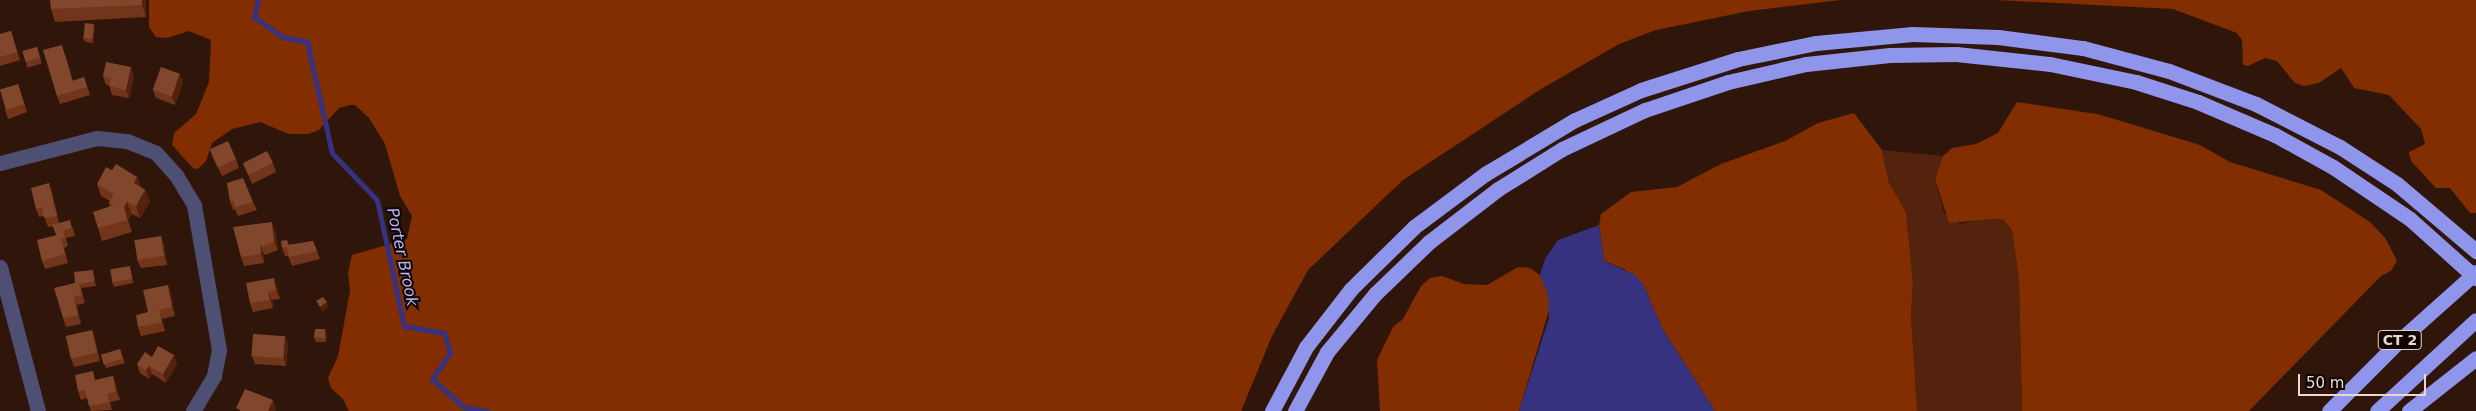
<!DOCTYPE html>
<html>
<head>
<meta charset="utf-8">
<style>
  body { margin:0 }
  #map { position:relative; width:2476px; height:411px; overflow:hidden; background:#30150b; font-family:"DejaVu Sans",sans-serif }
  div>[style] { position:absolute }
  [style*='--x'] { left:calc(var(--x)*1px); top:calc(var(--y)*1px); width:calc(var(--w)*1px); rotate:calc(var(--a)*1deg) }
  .green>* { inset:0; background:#54230e }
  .forest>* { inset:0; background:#822e00 }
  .water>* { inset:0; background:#36327f }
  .stream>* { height:5px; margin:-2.5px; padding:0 2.5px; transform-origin:2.5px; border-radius:2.5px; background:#36327f }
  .minor>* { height:15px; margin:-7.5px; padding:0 7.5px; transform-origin:7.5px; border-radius:7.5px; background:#4e5073 }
  .highway>* { height:15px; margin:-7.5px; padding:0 7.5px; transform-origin:7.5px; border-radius:7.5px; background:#9095ec }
  .highway-bridge>* { height:15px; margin:-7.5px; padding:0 7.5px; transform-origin:7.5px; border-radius:7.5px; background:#9095ec }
  .wall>* { inset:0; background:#73351a; transform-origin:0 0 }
  .shaded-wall>* { inset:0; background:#53210c }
  .building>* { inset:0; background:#80472d; transform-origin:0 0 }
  span { translate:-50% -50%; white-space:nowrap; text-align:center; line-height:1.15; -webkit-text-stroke:4px #100503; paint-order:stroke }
  .shield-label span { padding:1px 4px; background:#100503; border:1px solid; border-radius:4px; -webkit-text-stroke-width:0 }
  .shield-label { font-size:14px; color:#ebd7d0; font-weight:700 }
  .water-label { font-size:16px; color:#b2b8fa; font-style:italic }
  .scale { position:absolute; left:2298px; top:374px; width:128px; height:22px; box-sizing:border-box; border:2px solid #ebd7d0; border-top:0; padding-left:6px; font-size:15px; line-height:18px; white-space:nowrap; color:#ebd7d0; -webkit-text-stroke:4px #100503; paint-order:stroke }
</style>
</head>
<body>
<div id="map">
  <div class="green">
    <i style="clip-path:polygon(1882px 150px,1943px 156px,1935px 179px,1944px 213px,1960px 224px,1982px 219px,2004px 220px,2012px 230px,2019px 279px,2022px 411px,1917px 411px,1911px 315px,1913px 282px,1906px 212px,1889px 183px)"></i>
  </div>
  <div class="forest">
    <i style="clip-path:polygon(149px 0,1841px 0,1749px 11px,1656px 30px,1619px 44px,1541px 89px,1403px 180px,1308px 270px,1272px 336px,1241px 411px,349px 411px,343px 399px,331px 388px,328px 378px,338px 356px,350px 291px,348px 273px,352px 255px,407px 239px,412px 216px,400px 196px,385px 144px,369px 118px,355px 105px,350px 105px,339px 108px,319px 130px,308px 134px,289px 134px,260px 122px,232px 129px,212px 143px,206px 161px,198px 169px,193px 168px,172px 145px,174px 133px,196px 114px,209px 82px,211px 40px,189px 31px,167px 38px,156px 37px,149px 27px)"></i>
    <i style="clip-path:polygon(1995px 0,2476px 0,2476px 213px,2470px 213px,2450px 188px,2436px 188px,2411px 161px,2409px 152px,2425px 144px,2421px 129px,2389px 95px,2354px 88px,2341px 68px,2319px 83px,2304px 86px,2295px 83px,2277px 61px,2265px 58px,2248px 66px,2243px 65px,2242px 40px,2237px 33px,2173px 9px)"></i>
    <i style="clip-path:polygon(2017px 102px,2097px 114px,2131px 124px,2200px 145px,2230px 162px,2321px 190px,2370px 222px,2386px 239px,2397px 261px,2391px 271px,2381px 276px,2249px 411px,2022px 411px,2019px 279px,2012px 230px,2004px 220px,1993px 219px,1949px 223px,1935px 179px,1943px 156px,1952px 148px,1976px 144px,1998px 133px)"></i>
    <i style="clip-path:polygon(1854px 113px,1882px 150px,1889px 183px,1906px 212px,1913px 282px,1911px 315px,1917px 411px,1715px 411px,1662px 328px,1643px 284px,1624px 269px,1604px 261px,1599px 225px,1601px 214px,1631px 192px,1677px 187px,1721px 164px,1785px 141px,1818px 123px)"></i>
    <i style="clip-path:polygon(1518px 267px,1530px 268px,1540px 275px,1546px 285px,1550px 307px,1519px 411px,1380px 411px,1377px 360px,1393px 327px,1403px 319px,1421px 286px,1430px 278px,1442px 276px,1464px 284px,1487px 285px)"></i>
  </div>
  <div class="water">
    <i style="clip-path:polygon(1599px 225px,1604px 261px,1635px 275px,1643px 284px,1662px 328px,1715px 411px,1519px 411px,1549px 318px,1548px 295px,1540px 275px,1545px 259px,1558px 240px)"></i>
  </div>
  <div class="stream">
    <i style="--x:258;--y:0;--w:17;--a:103"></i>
    <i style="--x:254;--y:17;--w:35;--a:35"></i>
    <i style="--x:283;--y:37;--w:25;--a:12"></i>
    <i style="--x:307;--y:42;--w:114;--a:77.3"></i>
    <i style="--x:332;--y:153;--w:65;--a:46.2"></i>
    <i style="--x:377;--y:200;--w:129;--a:77.9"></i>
    <i style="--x:404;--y:326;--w:41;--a:9.9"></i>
    <i style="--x:444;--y:333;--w:21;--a:73"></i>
    <i style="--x:450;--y:353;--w:32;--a:125"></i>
    <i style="--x:432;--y:379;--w:43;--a:41.2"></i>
    <i style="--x:464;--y:407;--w:23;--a:10"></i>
  </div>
  <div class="minor">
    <i style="--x:0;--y:163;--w:100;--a:-14.5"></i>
    <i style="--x:97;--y:138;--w:30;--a:6"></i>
    <i style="--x:127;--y:141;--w:31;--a:22"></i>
    <i style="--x:156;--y:153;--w:30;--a:48"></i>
    <i style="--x:176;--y:175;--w:35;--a:59"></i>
    <i style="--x:194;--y:205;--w:147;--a:80.2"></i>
    <i style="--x:219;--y:350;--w:26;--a:101"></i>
    <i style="--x:214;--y:376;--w:41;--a:121"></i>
    <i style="--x:0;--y:267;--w:149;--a:75.2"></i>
  </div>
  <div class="highway">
    <i style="--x:1272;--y:411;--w:72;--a:-62"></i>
    <i style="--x:1306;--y:347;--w:73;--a:-52.2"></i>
    <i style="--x:1351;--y:289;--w:88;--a:-44.5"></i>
    <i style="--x:1414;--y:227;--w:89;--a:-36.7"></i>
    <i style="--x:1485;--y:174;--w:105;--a:-31"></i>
    <i style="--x:1575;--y:120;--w:72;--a:-24.4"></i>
    <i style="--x:1641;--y:90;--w:102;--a:-17.7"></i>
    <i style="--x:1738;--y:59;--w:80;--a:-11.6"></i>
    <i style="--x:1816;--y:43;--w:97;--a:-5.3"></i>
    <i style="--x:1913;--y:34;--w:85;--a:2"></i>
    <i style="--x:1998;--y:37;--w:86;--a:7.4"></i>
    <i style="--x:2083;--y:48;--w:89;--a:15"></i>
    <i style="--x:2169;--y:71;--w:93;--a:20.8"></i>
    <i style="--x:2256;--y:104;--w:94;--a:27.1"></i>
    <i style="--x:2340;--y:147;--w:68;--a:33"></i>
    <i style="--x:2397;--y:184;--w:104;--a:40.3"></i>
    <i style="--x:1295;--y:411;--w:67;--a:-61.5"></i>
    <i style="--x:1327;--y:352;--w:75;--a:-50.4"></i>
    <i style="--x:1375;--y:294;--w:75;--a:-43.9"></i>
    <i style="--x:1429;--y:242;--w:87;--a:-37.5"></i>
    <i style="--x:1498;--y:189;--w:75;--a:-32"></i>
    <i style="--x:1562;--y:149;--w:92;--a:-25.2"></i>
    <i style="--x:1645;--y:110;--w:88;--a:-18.6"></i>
    <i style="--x:1728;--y:82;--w:80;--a:-13"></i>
    <i style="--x:1806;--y:64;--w:84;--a:-6.1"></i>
    <i style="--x:1890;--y:55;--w:66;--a:-0.9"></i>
    <i style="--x:1956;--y:54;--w:95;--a:6.1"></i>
    <i style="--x:2050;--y:64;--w:88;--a:11.8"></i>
    <i style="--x:2136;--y:82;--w:65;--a:17.9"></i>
    <i style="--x:2198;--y:102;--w:84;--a:23.2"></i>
    <i style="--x:2275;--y:135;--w:66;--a:28.9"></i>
    <i style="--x:2333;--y:167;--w:93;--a:34"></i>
    <i style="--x:2329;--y:411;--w:100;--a:-45"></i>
    <i style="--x:2400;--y:340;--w:102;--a:-41.8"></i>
    <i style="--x:2377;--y:411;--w:134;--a:-42.6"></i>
    <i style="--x:2409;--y:411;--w:85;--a:-38.3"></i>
  </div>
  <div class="highway-bridge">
    <i style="--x:2410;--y:219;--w:89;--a:41.8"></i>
  </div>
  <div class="wall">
    <i style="clip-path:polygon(146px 0,146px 17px,55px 22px,51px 9px)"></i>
    <i style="clip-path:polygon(95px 28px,93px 43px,85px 42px,83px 38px)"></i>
    <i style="clip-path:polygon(11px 31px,20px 60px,0 66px,0 34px)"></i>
    <i style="left:37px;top:47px;width:17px;height:15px;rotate:73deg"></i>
    <i style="clip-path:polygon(65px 54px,73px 81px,84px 77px,90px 95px,60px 104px,57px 96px)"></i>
    <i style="clip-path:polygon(134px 75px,129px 98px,112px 95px,109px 85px,106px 85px,103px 76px)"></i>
    <i style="clip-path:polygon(183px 82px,175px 105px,156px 98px,153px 90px)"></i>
    <i style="clip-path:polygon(18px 84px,27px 112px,8px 119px,5px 110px)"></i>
    <i style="clip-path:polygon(210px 149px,236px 159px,239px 168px,222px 176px,213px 158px)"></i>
    <i style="clip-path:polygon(273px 163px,276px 172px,252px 184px,243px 164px)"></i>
    <i style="clip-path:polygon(112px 170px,137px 177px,141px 187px,145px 190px,150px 202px,140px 218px,132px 214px,128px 220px,132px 232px,102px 241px,98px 228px,110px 206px,109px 203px,110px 201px,101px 196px,97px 184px)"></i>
    <i style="clip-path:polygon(49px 183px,52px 192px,59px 223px,73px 228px,75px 236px,66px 238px,68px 246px,64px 248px,68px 263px,45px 269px,42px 261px,56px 235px,53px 226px,48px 227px,44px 216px,39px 217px,36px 209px)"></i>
    <i style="clip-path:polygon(227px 183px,253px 202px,257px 210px,238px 216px,235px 209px,233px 210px,230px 201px)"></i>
    <i style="clip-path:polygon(275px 230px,278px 250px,265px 255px,263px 252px,264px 263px,244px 266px,241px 257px)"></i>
    <i style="clip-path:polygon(161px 236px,164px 244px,167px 265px,141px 268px,137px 260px)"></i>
    <i style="clip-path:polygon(287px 240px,289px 245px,313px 241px,320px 259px,292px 266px,288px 256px,285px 256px,282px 248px)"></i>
    <i style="clip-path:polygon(131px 270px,133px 283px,114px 287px,112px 282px)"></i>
    <i style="clip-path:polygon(94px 275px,96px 286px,81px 288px,85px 303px,77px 305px,81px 324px,66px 327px,63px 318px,75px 283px)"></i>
    <i style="clip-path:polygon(277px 287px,280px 299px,272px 300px,273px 308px,253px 312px,250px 303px)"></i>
    <i style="clip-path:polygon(171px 294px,175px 316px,162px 319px,165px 331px,141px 336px,138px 327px,148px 312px)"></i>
    <i style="clip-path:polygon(325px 329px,327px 334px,326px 342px,316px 342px,314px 337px)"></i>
    <i style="clip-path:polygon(92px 330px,95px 339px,100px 361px,74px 367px,71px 358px)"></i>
    <i style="clip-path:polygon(285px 336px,288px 345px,286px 366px,255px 364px,252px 356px)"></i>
    <i style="clip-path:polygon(120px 349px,125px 363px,106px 368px,104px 364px)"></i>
    <i style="clip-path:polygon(174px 355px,177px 364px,166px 383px,152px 374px,149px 379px,140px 373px,137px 364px,152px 357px)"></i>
    <i style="clip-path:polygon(113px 376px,116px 385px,120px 400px,110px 402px,112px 410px,91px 411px,87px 398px,81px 400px,78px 391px,96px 380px)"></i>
  </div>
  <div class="shaded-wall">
    <i style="clip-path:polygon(142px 0,146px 0,146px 17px,142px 5px)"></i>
    <i style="clip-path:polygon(94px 24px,95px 28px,93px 43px,92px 39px)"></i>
    <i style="clip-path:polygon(131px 67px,134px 75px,129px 98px,126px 90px)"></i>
    <i style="clip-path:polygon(180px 74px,183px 82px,175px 105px,172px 97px)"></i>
    <i style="clip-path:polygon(137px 177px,142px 189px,134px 183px)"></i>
    <i style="clip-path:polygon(49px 183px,52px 192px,60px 224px,57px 216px)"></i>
    <i style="clip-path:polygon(145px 190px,150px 202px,140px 218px,136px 206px)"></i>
    <i style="clip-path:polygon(127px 202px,132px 214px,128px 220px,132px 232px,124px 207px)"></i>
    <i style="clip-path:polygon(272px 222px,275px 230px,278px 250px,274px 242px)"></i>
    <i style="clip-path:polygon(161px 236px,164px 244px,167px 265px,164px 256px)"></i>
    <i style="clip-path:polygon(260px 244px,263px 252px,264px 263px,261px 254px)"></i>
    <i style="clip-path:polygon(93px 270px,94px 275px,96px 286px,94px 281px)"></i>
    <i style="clip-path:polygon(274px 278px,277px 287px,280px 299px,276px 290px)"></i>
    <i style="clip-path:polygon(79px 282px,82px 291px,85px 303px,82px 295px)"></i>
    <i style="clip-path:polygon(168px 285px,171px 294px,175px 316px,172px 307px)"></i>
    <i style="clip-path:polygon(268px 292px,272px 300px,273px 308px,270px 300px)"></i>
    <i style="clip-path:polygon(74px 296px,77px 305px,81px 324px,78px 315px)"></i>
    <i style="clip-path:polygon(327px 302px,328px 307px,322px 312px,320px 307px)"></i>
    <i style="clip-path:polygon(159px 310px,162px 319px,165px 331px,162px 322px)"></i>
    <i style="clip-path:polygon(325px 329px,327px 334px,326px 342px,325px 338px)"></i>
    <i style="clip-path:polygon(92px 330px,95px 339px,100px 361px,97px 352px)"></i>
    <i style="clip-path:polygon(285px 336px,288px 345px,286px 366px,283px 357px)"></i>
    <i style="clip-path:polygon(174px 355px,177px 364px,166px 383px,163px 374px)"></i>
    <i style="clip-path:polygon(149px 366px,152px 374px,149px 379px,146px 370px)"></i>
    <i style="clip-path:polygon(113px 376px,116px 385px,120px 400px,116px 391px)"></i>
    <i style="clip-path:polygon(273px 400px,276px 409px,275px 411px,268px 411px)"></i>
  </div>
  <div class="building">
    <i style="clip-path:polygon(50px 0,142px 0,142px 5px,51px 9px)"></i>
    <i style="left:85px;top:23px;width:9px;height:15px;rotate:6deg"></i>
    <i style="clip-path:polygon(11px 31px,17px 52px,0 57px,0 34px)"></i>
    <i style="clip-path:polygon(62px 45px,72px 81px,84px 77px,87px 87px,57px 96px,43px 50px)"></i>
    <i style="left:37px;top:47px;width:11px;height:15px;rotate:75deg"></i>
    <i style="clip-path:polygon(106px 62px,131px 67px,126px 90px,109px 86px,111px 78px,103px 76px)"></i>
    <i style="left:161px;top:67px;width:20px;height:24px;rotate:20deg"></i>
    <i style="left:18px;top:84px;width:21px;height:19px;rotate:73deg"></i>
    <i style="left:228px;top:141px;width:20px;height:20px;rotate:66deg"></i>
    <i style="left:267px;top:151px;width:13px;height:27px;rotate:63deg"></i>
    <i style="clip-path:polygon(116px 164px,137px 177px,134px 183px,145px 190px,136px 206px,127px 202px,124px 207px,127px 220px,98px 228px,93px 212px,114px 205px,109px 203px,114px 194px,97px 184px,106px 167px,112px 170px)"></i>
    <i style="clip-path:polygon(243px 178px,253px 202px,235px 207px,233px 200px,230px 201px,227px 183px)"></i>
    <i style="clip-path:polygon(49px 183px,57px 216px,44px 218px,42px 207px,36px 209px,31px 188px)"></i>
    <i style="clip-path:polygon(70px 220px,72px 228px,63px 230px,65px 238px,61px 239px,65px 254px,42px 261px,37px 240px,57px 235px,52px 225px)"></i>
    <i style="clip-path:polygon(272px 222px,274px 242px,262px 247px,260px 244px,261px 254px,241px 257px,233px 227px)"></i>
    <i style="left:161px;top:236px;width:20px;height:27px;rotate:81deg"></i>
    <i style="clip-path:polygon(287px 240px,288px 245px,313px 241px,317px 251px,289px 257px,287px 247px,282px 248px,281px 241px)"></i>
    <i style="left:130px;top:266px;width:13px;height:20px;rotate:81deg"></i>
    <i style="clip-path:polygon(93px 270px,94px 281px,80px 284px,79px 282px,75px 283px,74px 272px)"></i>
    <i style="clip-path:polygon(274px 278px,276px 290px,268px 292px,270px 300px,250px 303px,246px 283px)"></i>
    <i style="clip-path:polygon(79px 282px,82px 295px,74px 296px,78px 315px,63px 318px,54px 288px)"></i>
    <i style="clip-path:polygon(168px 285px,172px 307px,159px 310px,162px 322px,138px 327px,136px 315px,148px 312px,143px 290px)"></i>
    <i style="clip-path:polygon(323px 297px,327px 302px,320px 307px,316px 301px)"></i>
    <i style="clip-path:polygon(315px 329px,325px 329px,325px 338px,314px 337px)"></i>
    <i style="left:92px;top:330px;width:23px;height:27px;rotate:77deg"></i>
    <i style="left:253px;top:334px;width:32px;height:22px;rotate:4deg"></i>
    <i style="clip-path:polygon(158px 346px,174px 355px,163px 374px,149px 366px,146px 370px,137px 364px,145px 352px,152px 357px)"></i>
    <i style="left:120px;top:349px;width:10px;height:20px;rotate:73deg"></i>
    <i style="clip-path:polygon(93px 371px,95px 380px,113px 376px,116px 391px,107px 394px,109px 402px,89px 406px,85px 390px,78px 391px,75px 375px)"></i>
    <i style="clip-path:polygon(245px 389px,273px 400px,268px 411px,240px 411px,240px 410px,236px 408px)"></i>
  </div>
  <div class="shield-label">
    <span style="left:2400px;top:340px">CT 2</span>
  </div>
  <div class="water-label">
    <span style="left:402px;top:257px;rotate:78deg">Porter Brook</span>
  </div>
  <div class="scale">50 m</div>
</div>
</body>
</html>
